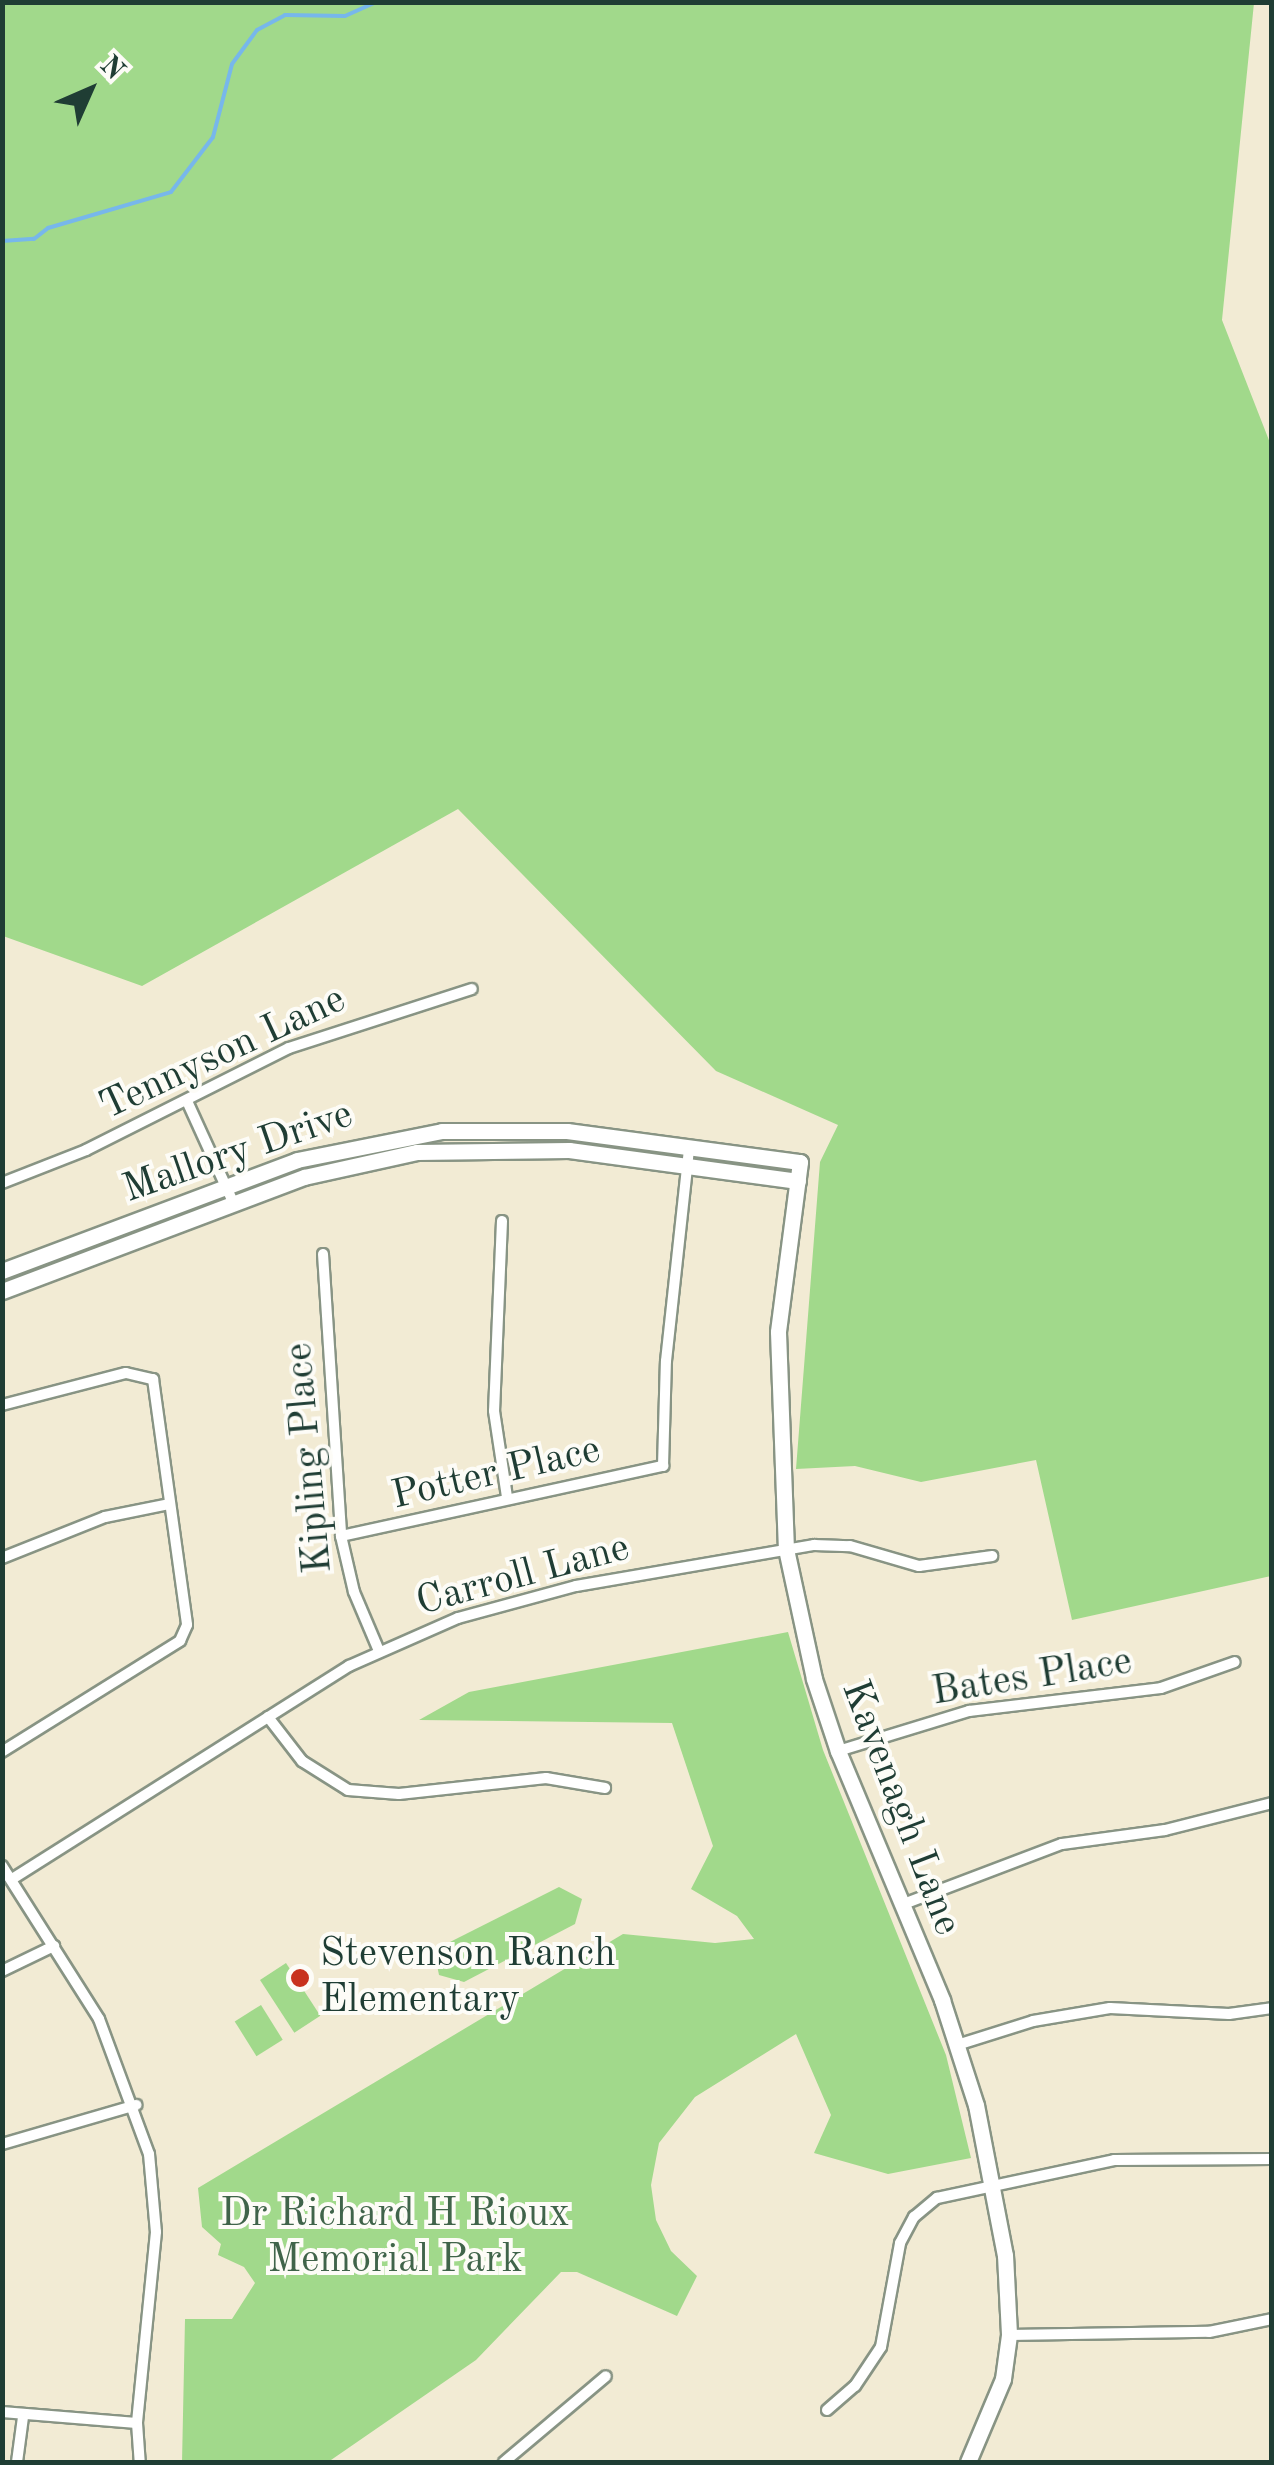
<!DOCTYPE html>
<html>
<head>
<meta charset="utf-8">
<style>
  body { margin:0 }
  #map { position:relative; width:1274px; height:2465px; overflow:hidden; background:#f2ebd4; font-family:"Old Standard TT",serif }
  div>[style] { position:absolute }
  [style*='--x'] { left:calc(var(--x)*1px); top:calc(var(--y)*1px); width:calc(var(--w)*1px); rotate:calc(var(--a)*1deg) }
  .green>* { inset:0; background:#a1d98b; transform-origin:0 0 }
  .stream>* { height:4px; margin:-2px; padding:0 2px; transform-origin:2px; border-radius:2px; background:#77b7eb }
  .roads { filter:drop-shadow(2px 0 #889484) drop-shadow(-2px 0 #889484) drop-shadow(0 2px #889484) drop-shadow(0 -2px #889484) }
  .minor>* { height:10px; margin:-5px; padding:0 5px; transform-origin:5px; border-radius:5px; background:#fff }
  .secondary>* { height:15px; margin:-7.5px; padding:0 7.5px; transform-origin:7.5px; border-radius:7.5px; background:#fff }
  .dots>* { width:28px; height:28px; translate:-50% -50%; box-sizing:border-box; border:5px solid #fdfcf7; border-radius:50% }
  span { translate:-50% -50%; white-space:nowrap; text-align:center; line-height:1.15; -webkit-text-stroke:8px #fdfcf7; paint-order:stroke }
  .street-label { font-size:40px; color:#1f3d34 }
  .poi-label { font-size:40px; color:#1f3d34 }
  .left { translate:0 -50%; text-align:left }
  .park-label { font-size:40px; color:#40644a }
  .frame { position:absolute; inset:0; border:5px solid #1f3d34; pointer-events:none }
  .north { position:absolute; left:40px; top:40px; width:100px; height:100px; -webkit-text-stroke:8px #fdfcf7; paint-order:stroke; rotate:45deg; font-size:28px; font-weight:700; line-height:40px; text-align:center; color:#1f3d34 }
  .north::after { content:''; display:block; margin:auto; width:35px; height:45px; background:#1f3d34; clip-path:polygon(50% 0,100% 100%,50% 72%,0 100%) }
</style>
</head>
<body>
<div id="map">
  <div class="green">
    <i style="clip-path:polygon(2px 3px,1254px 3px,1222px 320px,1272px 448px,1271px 1576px,1072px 1620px,1036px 1460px,921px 1482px,855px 1466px,796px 1469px,820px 1162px,838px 1125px,716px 1071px,458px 809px,142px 986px,3px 936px)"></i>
    <i style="clip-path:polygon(788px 1632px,823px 1750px,946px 2055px,971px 2158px,888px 2174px,814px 2153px,831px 2115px,796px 2034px,695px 2097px,659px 2143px,651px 2185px,656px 2220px,671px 2251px,697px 2276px,677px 2316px,577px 2272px,561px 2272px,476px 2360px,331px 2460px,182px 2462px,185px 2319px,232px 2319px,255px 2283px,244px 2267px,218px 2255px,221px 2244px,202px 2227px,198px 2188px,623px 1934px,715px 1943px,754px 1939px,737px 1916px,691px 1889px,713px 1846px,672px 1723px,419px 1720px,469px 1692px)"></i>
    <i style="clip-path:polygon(559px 1887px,582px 1899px,575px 1924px,464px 1982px,439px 1975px,436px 1960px,446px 1944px)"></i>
    <i style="left:286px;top:1963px;width:63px;height:31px;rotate:57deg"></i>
    <i style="left:261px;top:2005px;width:41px;height:31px;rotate:58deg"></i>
  </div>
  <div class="stream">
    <i style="--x:2;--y:241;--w:32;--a:-4"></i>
    <i style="--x:34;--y:239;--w:18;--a:-38"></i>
    <i style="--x:48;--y:228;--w:128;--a:-16.3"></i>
    <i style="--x:171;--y:192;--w:69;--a:-52.6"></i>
    <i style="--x:213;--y:137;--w:75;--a:-75.4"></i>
    <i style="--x:232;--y:64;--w:42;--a:-53.7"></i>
    <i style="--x:257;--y:30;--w:32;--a:-28"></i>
    <i style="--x:285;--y:15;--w:60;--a:1"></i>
    <i style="--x:345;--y:16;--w:35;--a:-24"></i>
  </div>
  <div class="roads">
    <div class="minor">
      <i style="--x:187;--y:1101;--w:113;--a:65.5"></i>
      <i style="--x:2;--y:1183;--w:90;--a:-21.4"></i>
      <i style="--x:86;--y:1150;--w:227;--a:-26.7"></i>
      <i style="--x:289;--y:1048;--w:192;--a:-17.9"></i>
      <i style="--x:502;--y:1221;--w:190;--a:92.4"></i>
      <i style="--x:494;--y:1411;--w:87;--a:81.4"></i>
      <i style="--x:323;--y:1254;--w:283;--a:86.3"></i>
      <i style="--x:341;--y:1536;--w:57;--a:76.9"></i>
      <i style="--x:354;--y:1592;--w:64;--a:67"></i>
      <i style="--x:2;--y:1405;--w:128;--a:-14.5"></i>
      <i style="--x:126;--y:1373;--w:28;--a:13"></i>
      <i style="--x:153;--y:1379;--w:248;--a:82.1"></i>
      <i style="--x:187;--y:1625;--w:17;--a:114"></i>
      <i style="--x:180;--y:1641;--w:210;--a:148.1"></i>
      <i style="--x:341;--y:1536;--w:330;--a:-12.3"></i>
      <i style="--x:663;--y:1466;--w:105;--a:-88.4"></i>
      <i style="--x:666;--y:1361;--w:214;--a:-83.8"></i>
      <i style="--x:2;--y:1558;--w:111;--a:-21.7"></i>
      <i style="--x:105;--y:1517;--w:65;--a:-11.5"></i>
      <i style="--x:268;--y:1717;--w:56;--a:52.3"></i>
      <i style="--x:302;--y:1761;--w:54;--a:32.2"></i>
      <i style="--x:348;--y:1790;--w:51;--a:4.5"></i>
      <i style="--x:399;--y:1794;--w:148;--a:-6.2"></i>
      <i style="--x:546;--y:1778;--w:60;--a:9.6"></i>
      <i style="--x:838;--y:1751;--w:137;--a:-17"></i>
      <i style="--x:969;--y:1711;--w:193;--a:-6.8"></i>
      <i style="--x:1161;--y:1688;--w:78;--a:-19.4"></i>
      <i style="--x:2;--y:1866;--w:181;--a:57.6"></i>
      <i style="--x:99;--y:2019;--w:144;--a:69.7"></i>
      <i style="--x:149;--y:2154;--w:78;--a:84.9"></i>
      <i style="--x:156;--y:2232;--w:192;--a:95.7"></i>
      <i style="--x:137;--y:2423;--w:39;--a:86"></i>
      <i style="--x:12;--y:1879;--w:399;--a:-32.3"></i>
      <i style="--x:349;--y:1666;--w:119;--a:-23.8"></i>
      <i style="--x:458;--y:1618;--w:122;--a:-15.2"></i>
      <i style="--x:576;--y:1586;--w:242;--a:-9.8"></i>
      <i style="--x:814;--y:1545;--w:36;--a:2"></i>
      <i style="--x:850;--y:1546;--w:72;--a:16.2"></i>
      <i style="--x:919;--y:1566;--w:74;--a:-7.8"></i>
      <i style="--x:901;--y:1905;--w:172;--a:-20.8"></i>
      <i style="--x:1062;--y:1844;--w:104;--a:-7.7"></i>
      <i style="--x:1165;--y:1830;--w:110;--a:-14.2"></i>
      <i style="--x:2;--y:1971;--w:58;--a:-25.7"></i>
      <i style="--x:957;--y:2045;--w:80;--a:-17.5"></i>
      <i style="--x:1033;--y:2021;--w:78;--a:-9.6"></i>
      <i style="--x:1110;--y:2008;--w:119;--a:2.9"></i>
      <i style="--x:1229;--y:2014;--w:43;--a:-7.9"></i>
      <i style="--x:2;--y:2144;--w:140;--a:-16.2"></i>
      <i style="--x:1009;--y:2335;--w:200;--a:-0.9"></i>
      <i style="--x:1209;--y:2332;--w:64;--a:-11.7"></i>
      <i style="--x:827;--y:2410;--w:37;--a:-41"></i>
      <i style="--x:855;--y:2386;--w:47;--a:-56.3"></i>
      <i style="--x:881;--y:2347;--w:106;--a:-79.6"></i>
      <i style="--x:900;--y:2243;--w:30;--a:-62"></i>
      <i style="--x:914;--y:2217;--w:30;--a:-40"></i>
      <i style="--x:937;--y:2198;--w:181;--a:-12.1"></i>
      <i style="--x:1114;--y:2160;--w:158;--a:-0.4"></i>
      <i style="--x:2;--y:2412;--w:135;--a:4.7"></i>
      <i style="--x:17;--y:2462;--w:45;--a:-82.4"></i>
      <i style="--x:504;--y:2462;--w:133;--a:-40.1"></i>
    </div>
    <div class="secondary">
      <i style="--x:2;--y:1271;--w:315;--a:-20.6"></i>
      <i style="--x:297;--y:1160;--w:148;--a:-11.3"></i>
      <i style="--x:442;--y:1131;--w:125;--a:0"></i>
      <i style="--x:567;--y:1131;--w:235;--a:7.6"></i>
      <i style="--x:800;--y:1162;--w:171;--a:97.4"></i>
      <i style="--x:778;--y:1332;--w:217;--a:87.9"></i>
      <i style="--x:786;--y:1549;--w:133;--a:77.8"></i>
      <i style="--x:814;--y:1679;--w:76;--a:71.6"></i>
      <i style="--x:838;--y:1751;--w:270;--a:67.3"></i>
      <i style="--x:942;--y:2000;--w:110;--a:72.1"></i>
      <i style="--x:976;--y:2105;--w:153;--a:79.1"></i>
      <i style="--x:1005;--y:2255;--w:80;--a:87.1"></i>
      <i style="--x:1009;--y:2335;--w:44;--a:97.8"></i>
      <i style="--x:1003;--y:2379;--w:90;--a:112.9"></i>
      <i style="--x:2;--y:1291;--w:323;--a:-20.7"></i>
      <i style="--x:304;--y:1177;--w:116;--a:-12.5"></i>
      <i style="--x:417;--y:1152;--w:152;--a:-0.8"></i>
      <i style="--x:569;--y:1150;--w:231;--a:7.7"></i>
    </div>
  </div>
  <div class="dots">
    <i style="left:300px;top:1978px;background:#c8321e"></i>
  </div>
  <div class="street-label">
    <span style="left:223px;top:1054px;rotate:-25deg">Tennyson Lane</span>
    <span style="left:238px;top:1153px;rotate:-19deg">Mallory Drive</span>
    <span style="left:310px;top:1458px;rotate:-95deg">Kipling Place</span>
    <span style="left:496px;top:1474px;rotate:-13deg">Potter Place</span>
    <span style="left:523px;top:1576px;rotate:-15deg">Carroll Lane</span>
    <span style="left:1032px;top:1678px;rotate:-9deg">Bates Place</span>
    <span style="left:900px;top:1808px;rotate:69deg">Kavenagh Lane</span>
  </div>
  <div class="poi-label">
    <span class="left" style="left:320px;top:1978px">Stevenson Ranch<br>Elementary</span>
  </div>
  <div class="park-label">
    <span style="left:395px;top:2238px">Dr Richard H Rioux<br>Memorial Park</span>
  </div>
  <div class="frame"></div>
  <div class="north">N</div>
</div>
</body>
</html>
